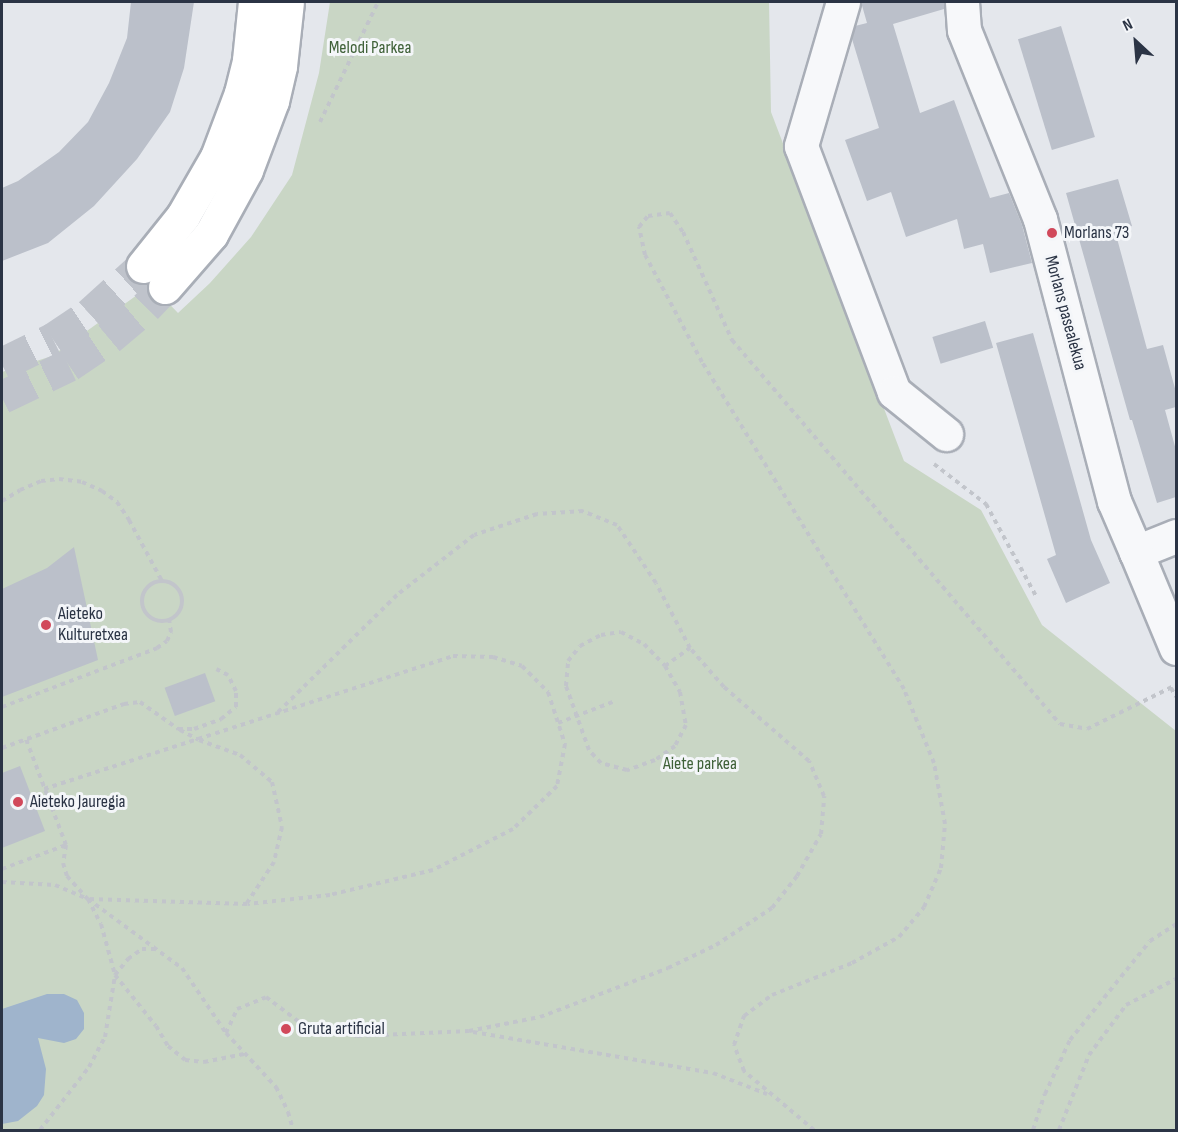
<!DOCTYPE html>
<html>
<head>
<meta charset="utf-8">
<style>
  body { margin:0 }
  #map { position:relative; width:1178px; height:1132px; overflow:hidden; background:#e4e7ec; font-family:"Sofia Sans Condensed",sans-serif }
  div>[style] { position:absolute }
  [style*='--x'] { left:calc(var(--x)*1px); top:calc(var(--y)*1px); width:calc(var(--w)*1px); rotate:calc(var(--a)*1deg) }
  .green>* { inset:0; background:#c9d6c5 }
  .water>* { inset:0; background:#9fb4cc }
  .building>* { inset:0; background:#bbc0ca; transform-origin:0 0 }
  .major-tunnel>* { height:33px; margin-top:-16.5px; transform-origin:0; background:repeating-linear-gradient(90deg,#bfc3cb 0 33px,transparent 0 49px) }
  .path>* { height:4px; margin-top:-2px; transform-origin:0; background:repeating-linear-gradient(90deg,#c2c5cb 0 4.5px,transparent 0 9px) }
  .path>.ring { margin:-2px; padding:0; box-sizing:content-box; background:none; border:4px solid #c2c5cb; border-radius:50% }
  .roads { filter:drop-shadow(2px 0 #a9aeb7) drop-shadow(-2px 0 #a9aeb7) drop-shadow(0 2px #a9aeb7) drop-shadow(0 -2px #a9aeb7) }
  .minor>* { height:33px; margin:-16.5px; padding:0 16.5px; transform-origin:16.5px; border-radius:16.5px; background:#f7f8fa }
  .major>* { height:33px; margin:-16.5px; padding:0 16.5px; transform-origin:16.5px; border-radius:16.5px; background:#fff }
  .dots>* { width:16px; height:16px; translate:-50% -50%; box-sizing:border-box; border:3px solid #f4f6f9; border-radius:50% }
  span { translate:-50% -50%; white-space:nowrap; text-align:center; line-height:1.15; -webkit-text-stroke:6px #f4f6f9; paint-order:stroke }
  .park-label { font-size:18px; color:#3f6138 }
  .poi-label { font-size:18px; color:#2b3445 }
  .left { translate:0 -50%; text-align:left }
  .street-label { font-size:18px; color:#2b3445 }
  .frame { position:absolute; inset:0; border:3px solid #2b3445; pointer-events:none }
  .north { position:absolute; left:1106px; top:12px; width:60px; height:60px; -webkit-text-stroke:4px #f4f6f9; paint-order:stroke; rotate:334deg; font-size:16px; font-weight:700; line-height:24px; text-align:center; color:#2b3445 }
  .north::after { content:''; display:block; margin:auto; width:21px; height:27px; background:#2b3445; clip-path:polygon(50% 0,100% 100%,50% 72%,0 100%) }
</style>
</head>
<body>
<div id="map">
  <div class="green">
    <i style="clip-path:polygon(330px 2px,769px 2px,771px 112px,904px 461px,981px 510px,1042px 625px,1176px 731px,1176px 1130px,2px 1130px,2px 372px,52px 356px,151px 285px,178px 313px,210px 283px,251px 237px,292px 175px,319px 73px)"></i>
  </div>
  <div class="water">
    <i style="clip-path:polygon(47px 994px,64px 994px,77px 1000px,84px 1013px,84px 1029px,76px 1039px,64px 1043px,38px 1038px,46px 1069px,44px 1095px,37px 1106px,18px 1121px,2px 1124px,2px 1009px)"></i>
  </div>
  <div class="building">
    <i style="clip-path:polygon(131px 2px,194px 2px,184px 68px,170px 112px,137px 159px,94px 206px,48px 243px,2px 261px,2px 188px,18px 181px,59px 152px,88px 122px,109px 83px,127px 38px)"></i>
    <i style="clip-path:polygon(861px 2px,944px 2px,944px 9px,893px 24px,920px 113px,954px 100px,990px 198px,1009px 193px,1022px 225px,1032px 263px,990px 273px,983px 244px,964px 249px,957px 219px,906px 237px,891px 192px,867px 201px,845px 140px,879px 128px,852px 39px,855px 26px,867px 23px)"></i>
    <i style="left:1061px;top:26px;width:116px;height:45px;rotate:73deg"></i>
    <i style="clip-path:polygon(1118px 179px,1132px 226px,1115px 231px,1147px 349px,1163px 345px,1176px 392px,1176px 407px,1165px 410px,1176px 450px,1176px 497px,1157px 503px,1132px 420px,1130px 420px,1066px 193px)"></i>
    <i style="left:985px;top:321px;width:28px;height:55px;rotate:73deg"></i>
    <i style="clip-path:polygon(1033px 333px,1091px 540px,1110px 583px,1066px 603px,1047px 559px,1056px 555px,996px 343px)"></i>
    <i style="clip-path:polygon(74px 547px,98px 660px,2px 697px,2px 589px,47px 568px)"></i>
    <i style="left:205px;top:673px;width:30px;height:43px;rotate:70deg"></i>
    <i style="clip-path:polygon(20px 766px,45px 831px,2px 848px,2px 773px)"></i>
  </div>
  <div class="major-tunnel">
    <i style="--x:2;--y:364;--w:57;--a:-26.1"></i>
    <i style="--x:53;--y:339;--w:45;--a:-34"></i>
    <i style="--x:90;--y:314;--w:72;--a:-42.2"></i>
    <i style="--x:2;--y:397;--w:74;--a:-25.5"></i>
    <i style="--x:69;--y:365;--w:48;--a:-34"></i>
    <i style="--x:109;--y:338;--w:48;--a:-40"></i>
    <i style="--x:146;--y:307;--w:28;--a:-46"></i>
  </div>
  <div class="path">
    <i style="--x:320;--y:122;--w:133;--a:-64.2"></i>
    <i style="--x:934;--y:464;--w:66;--a:37.6"></i>
    <i style="--x:986;--y:504;--w:105;--a:61.5"></i>
    <i style="--x:2;--y:501;--w:21;--a:-31"></i>
    <i style="--x:20;--y:490;--w:23;--a:-23"></i>
    <i style="--x:41;--y:481;--w:18;--a:-6"></i>
    <i style="--x:59;--y:479;--w:23;--a:7"></i>
    <i style="--x:82;--y:482;--w:22;--a:24"></i>
    <i style="--x:102;--y:491;--w:19;--a:36"></i>
    <i style="--x:117;--y:502;--w:22;--a:56"></i>
    <i style="--x:129;--y:520;--w:69;--a:61.6"></i>
    <i class="ring" style="left:142px;top:581px;width:36px;height:36px"></i>
    <i style="--x:621;--y:632;--w:26;--a:28"></i>
    <i style="--x:644;--y:644;--w:30;--a:46"></i>
    <i style="--x:665;--y:666;--w:30;--a:60"></i>
    <i style="--x:680;--y:692;--w:34;--a:80"></i>
    <i style="--x:686;--y:725;--w:24;--a:118"></i>
    <i style="--x:675;--y:746;--w:24;--a:145"></i>
    <i style="--x:655;--y:760;--w:30;--a:160"></i>
    <i style="--x:627;--y:770;--w:27;--a:-165"></i>
    <i style="--x:601;--y:763;--w:18;--a:-133"></i>
    <i style="--x:589;--y:750;--w:68;--a:-109.8"></i>
    <i style="--x:566;--y:686;--w:25;--a:-85"></i>
    <i style="--x:568;--y:661;--w:19;--a:-51"></i>
    <i style="--x:580;--y:646;--w:24;--a:-28"></i>
    <i style="--x:601;--y:635;--w:20;--a:-9"></i>
    <i style="--x:665;--y:666;--w:31;--a:-36"></i>
    <i style="--x:1171;--y:688;--w:10;--a:61"></i>
    <i style="--x:2;--y:707;--w:166;--a:-20.8"></i>
    <i style="--x:157;--y:648;--w:12;--a:-35"></i>
    <i style="--x:167;--y:641;--w:10;--a:-66"></i>
    <i style="--x:171;--y:632;--w:12;--a:-99"></i>
    <i style="--x:558;--y:723;--w:61;--a:-21.1"></i>
    <i style="--x:180;--y:730;--w:21;--a:28"></i>
    <i style="--x:199;--y:740;--w:44;--a:20.1"></i>
    <i style="--x:240;--y:755;--w:42;--a:40.2"></i>
    <i style="--x:272;--y:782;--w:46;--a:77.5"></i>
    <i style="--x:282;--y:827;--w:36;--a:103"></i>
    <i style="--x:274;--y:862;--w:49;--a:123.4"></i>
    <i style="--x:2;--y:748;--w:130;--a:-19.8"></i>
    <i style="--x:124;--y:704;--w:16;--a:-7"></i>
    <i style="--x:140;--y:702;--w:47;--a:35.4"></i>
    <i style="--x:178;--y:729;--w:16;--a:0"></i>
    <i style="--x:194;--y:729;--w:29;--a:-20"></i>
    <i style="--x:221;--y:719;--w:19;--a:-39"></i>
    <i style="--x:236;--y:707;--w:16;--a:-90"></i>
    <i style="--x:236;--y:691;--w:18;--a:-117"></i>
    <i style="--x:228;--y:675;--w:13;--a:-153"></i>
    <i style="--x:44;--y:789;--w:430;--a:-18"></i>
    <i style="--x:453;--y:656;--w:40;--a:1.4"></i>
    <i style="--x:493;--y:657;--w:30;--a:17"></i>
    <i style="--x:522;--y:666;--w:37;--a:45"></i>
    <i style="--x:548;--y:692;--w:55;--a:71.9"></i>
    <i style="--x:565;--y:744;--w:43;--a:100.8"></i>
    <i style="--x:557;--y:786;--w:62;--a:135.7"></i>
    <i style="--x:513;--y:829;--w:90;--a:152.9"></i>
    <i style="--x:433;--y:870;--w:106;--a:166.4"></i>
    <i style="--x:330;--y:895;--w:83;--a:173.8"></i>
    <i style="--x:247;--y:904;--w:159;--a:-178.2"></i>
    <i style="--x:66;--y:845;--w:18;--a:99"></i>
    <i style="--x:63;--y:863;--w:14;--a:73"></i>
    <i style="--x:67;--y:876;--w:31;--a:48"></i>
    <i style="--x:88;--y:899;--w:28;--a:63"></i>
    <i style="--x:101;--y:924;--w:53;--a:74.6"></i>
    <i style="--x:115;--y:975;--w:65;--a:51.2"></i>
    <i style="--x:156;--y:1026;--w:23;--a:59"></i>
    <i style="--x:168;--y:1046;--w:22;--a:39"></i>
    <i style="--x:185;--y:1060;--w:19;--a:6"></i>
    <i style="--x:204;--y:1062;--w:41;--a:-11.3"></i>
    <i style="--x:2;--y:869;--w:68;--a:-20.6"></i>
    <i style="--x:66;--y:845;--w:113;--a:-110.7"></i>
    <i style="--x:2;--y:882;--w:53;--a:3.2"></i>
    <i style="--x:55;--y:885;--w:36;--a:23"></i>
    <i style="--x:88;--y:899;--w:117;--a:36.3"></i>
    <i style="--x:182;--y:968;--w:78;--a:55.9"></i>
    <i style="--x:226;--y:1033;--w:74;--a:47.2"></i>
    <i style="--x:276;--y:1087;--w:28;--a:64"></i>
    <i style="--x:288;--y:1112;--w:19;--a:74"></i>
    <i style="--x:473;--y:1032;--w:243;--a:9.7"></i>
    <i style="--x:713;--y:1073;--w:58;--a:21.3"></i>
    <i style="--x:226;--y:1033;--w:26;--a:-65"></i>
    <i style="--x:237;--y:1009;--w:31;--a:-22"></i>
    <i style="--x:266;--y:997;--w:45;--a:36.9"></i>
    <i style="--x:302;--y:1024;--w:56;--a:12.3"></i>
    <i style="--x:357;--y:1036;--w:112;--a:-2.6"></i>
    <i style="--x:469;--y:1031;--w:72;--a:-11.2"></i>
    <i style="--x:540;--y:1017;--w:137;--a:-20.9"></i>
    <i style="--x:668;--y:968;--w:53;--a:-25.6"></i>
    <i style="--x:716;--y:945;--w:67;--a:-33.5"></i>
    <i style="--x:772;--y:908;--w:41;--a:-52"></i>
    <i style="--x:797;--y:876;--w:48;--a:-60.3"></i>
    <i style="--x:821;--y:834;--w:38;--a:-85"></i>
    <i style="--x:824;--y:796;--w:38;--a:-113"></i>
    <i style="--x:809;--y:761;--w:113;--a:-139"></i>
    <i style="--x:724;--y:687;--w:52;--a:-131.1"></i>
    <i style="--x:690;--y:648;--w:73;--a:-117.6"></i>
    <i style="--x:656;--y:583;--w:70;--a:-123.9"></i>
    <i style="--x:617;--y:525;--w:37;--a:-158"></i>
    <i style="--x:583;--y:511;--w:46;--a:176.3"></i>
    <i style="--x:537;--y:514;--w:66;--a:161.6"></i>
    <i style="--x:474;--y:535;--w:98;--a:142.1"></i>
    <i style="--x:397;--y:595;--w:167;--a:135.5"></i>
    <i style="--x:40;--y:1130;--w:80;--a:-52.1"></i>
    <i style="--x:89;--y:1067;--w:34;--a:-62"></i>
    <i style="--x:105;--y:1037;--w:63;--a:-80.8"></i>
    <i style="--x:115;--y:975;--w:21;--a:-51"></i>
    <i style="--x:128;--y:959;--w:17;--a:-36"></i>
    <i style="--x:142;--y:949;--w:15;--a:0"></i>
    <i style="--x:814;--y:1130;--w:92;--a:-139.9"></i>
    <i style="--x:744;--y:1071;--w:28;--a:-111"></i>
    <i style="--x:734;--y:1045;--w:31;--a:-71"></i>
    <i style="--x:744;--y:1016;--w:35;--a:-37"></i>
    <i style="--x:772;--y:995;--w:86;--a:-21.8"></i>
    <i style="--x:852;--y:963;--w:54;--a:-29"></i>
    <i style="--x:899;--y:937;--w:39;--a:-50"></i>
    <i style="--x:924;--y:907;--w:43;--a:-66.4"></i>
    <i style="--x:941;--y:868;--w:44;--a:-84.8"></i>
    <i style="--x:945;--y:824;--w:62;--a:-100.2"></i>
    <i style="--x:934;--y:763;--w:80;--a:-112.1"></i>
    <i style="--x:904;--y:689;--w:384;--a:-121.7"></i>
    <i style="--x:702;--y:362;--w:121;--a:-118"></i>
    <i style="--x:645;--y:255;--w:29;--a:-102"></i>
    <i style="--x:639;--y:227;--w:14;--a:-51"></i>
    <i style="--x:648;--y:216;--w:22;--a:-8"></i>
    <i style="--x:670;--y:213;--w:23;--a:56"></i>
    <i style="--x:683;--y:232;--w:119;--a:65.6"></i>
    <i style="--x:732;--y:340;--w:505;--a:49.5"></i>
    <i style="--x:1060;--y:724;--w:27;--a:10"></i>
    <i style="--x:1087;--y:729;--w:99;--a:-26.3"></i>
    <i style="--x:1033;--y:1130;--w:38;--a:-72"></i>
    <i style="--x:1045;--y:1094;--w:60;--a:-65.2"></i>
    <i style="--x:1070;--y:1040;--w:127;--a:-51.1"></i>
    <i style="--x:1150;--y:941;--w:31;--a:-33"></i>
    <i style="--x:1059;--y:1130;--w:81;--a:-68.2"></i>
    <i style="--x:1089;--y:1055;--w:62;--a:-53.5"></i>
    <i style="--x:1126;--y:1005;--w:56;--a:-27.5"></i>
  </div>
  <div class="roads">
    <div class="minor">
      <i style="--x:843;--y:2;--w:150;--a:106.3"></i>
      <i style="--x:801;--y:146;--w:263;--a:69.3"></i>
      <i style="--x:894;--y:392;--w:67;--a:38.9"></i>
      <i style="--x:962;--y:2;--w:28;--a:86"></i>
      <i style="--x:964;--y:30;--w:204;--a:68.1"></i>
      <i style="--x:1040;--y:219;--w:292;--a:75.3"></i>
      <i style="--x:1114;--y:501;--w:56;--a:66.7"></i>
      <i style="--x:1136;--y:552;--w:43;--a:-21.8"></i>
      <i style="--x:1136;--y:552;--w:104;--a:67.4"></i>
    </div>
    <div class="major">
      <i style="--x:143;--y:266;--w:64;--a:-51.3"></i>
      <i style="--x:183;--y:216;--w:68;--a:-60"></i>
      <i style="--x:217;--y:157;--w:68;--a:-69.4"></i>
      <i style="--x:241;--y:93;--w:34;--a:-76"></i>
      <i style="--x:249;--y:60;--w:58;--a:-84.1"></i>
      <i style="--x:165;--y:287;--w:70;--a:-49"></i>
      <i style="--x:211;--y:234;--w:73;--a:-61.3"></i>
      <i style="--x:246;--y:170;--w:74;--a:-69.4"></i>
      <i style="--x:272;--y:101;--w:36;--a:-77"></i>
      <i style="--x:280;--y:66;--w:64;--a:-83.8"></i>
    </div>
  </div>
  <div class="dots">
    <i style="left:1052px;top:233px;background:#d1495b"></i>
    <i style="left:46px;top:625px;background:#d1495b"></i>
    <i style="left:18px;top:802px;background:#d1495b"></i>
    <i style="left:286px;top:1029px;background:#d1495b"></i>
  </div>
  <div class="park-label">
    <span style="left:370px;top:48px">Melodi Parkea</span>
    <span style="left:700px;top:764px">Aiete parkea</span>
  </div>
  <div class="poi-label">
    <span class="left" style="left:1064px;top:233px">Morlans 73</span>
    <span class="left" style="left:58px;top:625px">Aieteko<br>Kulturetxea</span>
    <span class="left" style="left:30px;top:802px">Aieteko Jauregia</span>
    <span class="left" style="left:298px;top:1029px">Gruta artificial</span>
  </div>
  <div class="street-label">
    <span style="left:1065px;top:313px;rotate:75deg">Morlans pasealekua</span>
  </div>
  <div class="frame"></div>
  <div class="north">N</div>
</div>
</body>
</html>
